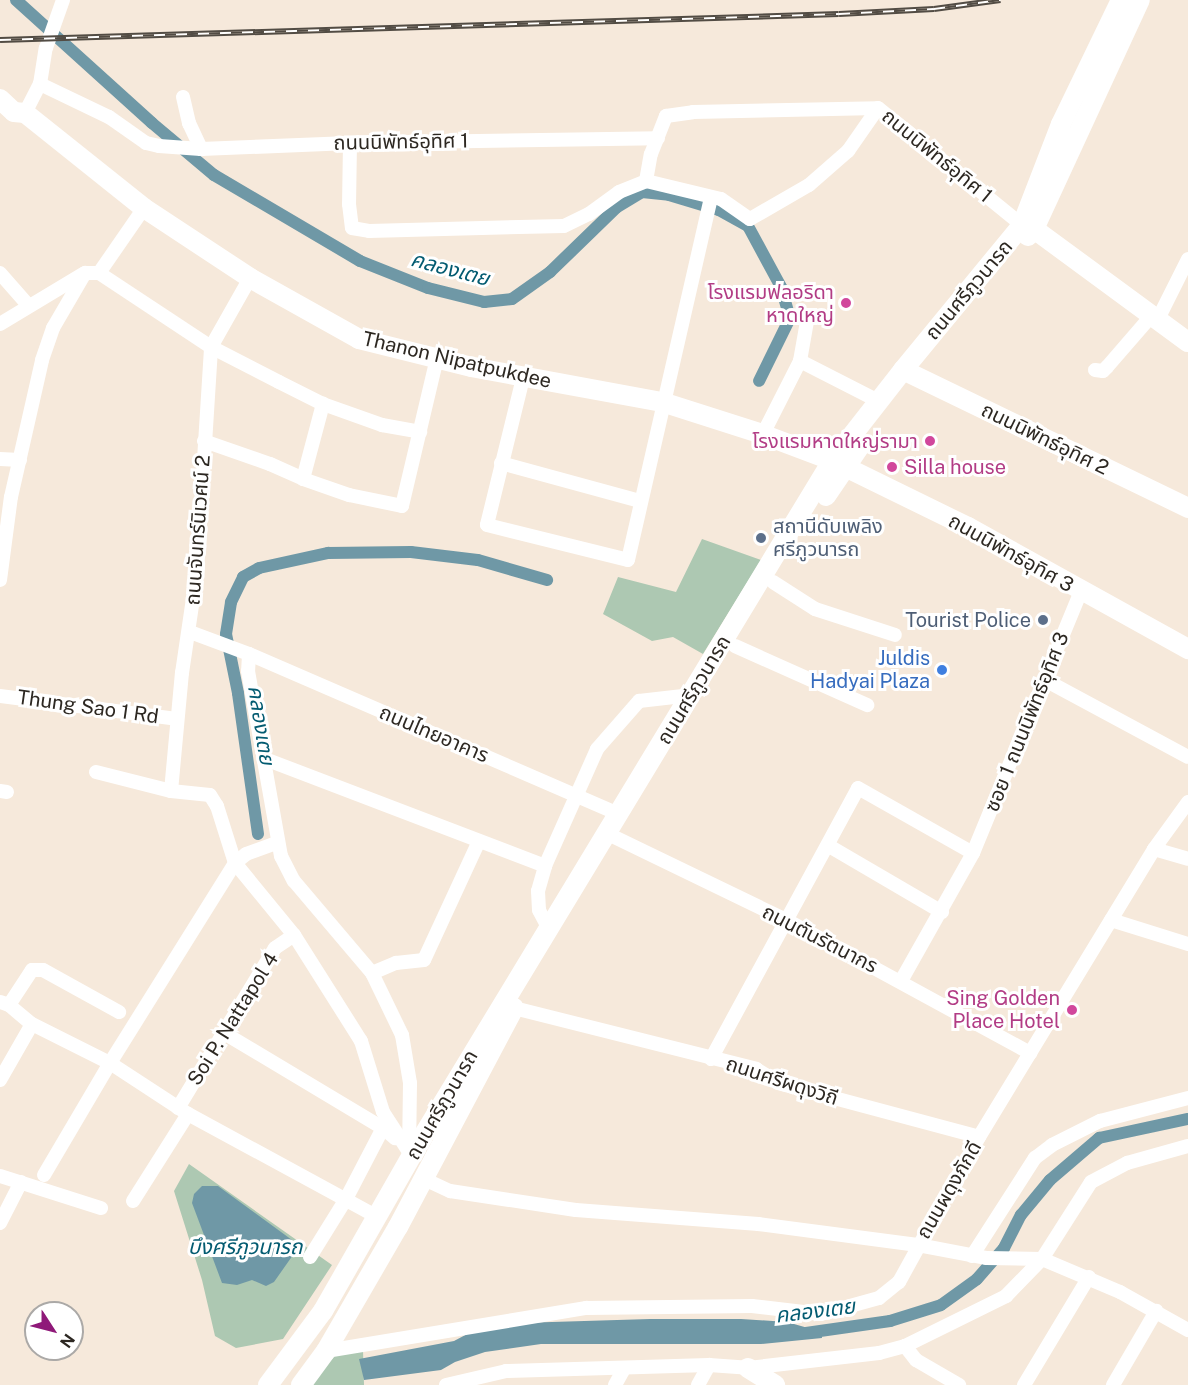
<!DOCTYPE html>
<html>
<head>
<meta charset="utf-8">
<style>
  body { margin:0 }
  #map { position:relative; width:1188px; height:1385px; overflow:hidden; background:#f6e9db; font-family:"Public Sans","Noto Sans Thai",sans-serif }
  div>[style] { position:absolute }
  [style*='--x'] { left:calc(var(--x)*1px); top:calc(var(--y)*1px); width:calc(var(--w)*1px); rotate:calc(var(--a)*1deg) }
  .green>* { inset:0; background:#adc8b2 }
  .water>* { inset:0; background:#6f98a6 }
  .canal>* { height:12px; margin:-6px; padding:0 6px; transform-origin:6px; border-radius:6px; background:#6f98a6 }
  .street>* { height:14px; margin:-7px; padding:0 7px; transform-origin:7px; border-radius:7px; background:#fff }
  .secondary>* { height:20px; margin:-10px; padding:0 10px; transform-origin:10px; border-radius:10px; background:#fff }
  .rail>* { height:6px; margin-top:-3px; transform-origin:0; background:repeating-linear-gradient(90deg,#fff 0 11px,#524c44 0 22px); box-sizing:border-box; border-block:2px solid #524c44 }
  .dots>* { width:16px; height:16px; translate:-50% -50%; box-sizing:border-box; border:3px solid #fff; border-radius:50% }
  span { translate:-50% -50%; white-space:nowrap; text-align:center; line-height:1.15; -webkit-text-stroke:6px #fff; paint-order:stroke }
  .street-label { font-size:20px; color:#2d2822 }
  .hotel-label { font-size:20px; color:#b23c85 }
  .right { translate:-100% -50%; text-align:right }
  .left { translate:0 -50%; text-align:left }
  .service-label { font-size:20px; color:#4e5e75 }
  .shop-label { font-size:20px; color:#366cbe }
  .water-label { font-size:21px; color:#035b71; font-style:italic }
  .north { position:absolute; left:24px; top:1301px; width:60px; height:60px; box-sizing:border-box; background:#fff; border:2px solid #aba9a7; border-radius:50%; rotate:126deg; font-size:16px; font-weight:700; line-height:24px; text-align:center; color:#2d2822 }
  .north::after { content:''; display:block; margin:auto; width:21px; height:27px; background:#8f1979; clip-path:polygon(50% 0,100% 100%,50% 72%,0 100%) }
</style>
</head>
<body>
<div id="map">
  <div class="green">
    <i style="clip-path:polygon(702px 539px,761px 560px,703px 654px,673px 637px,652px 641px,603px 614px,618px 577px,676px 592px)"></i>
    <i style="clip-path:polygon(189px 1164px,332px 1265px,283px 1339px,236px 1348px,215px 1336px,202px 1280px,174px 1191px)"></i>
    <i style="clip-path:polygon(363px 1350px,364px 1385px,304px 1385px,326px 1351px)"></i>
  </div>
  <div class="water">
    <i style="clip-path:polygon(202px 1186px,218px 1186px,292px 1240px,293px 1255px,274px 1282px,266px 1286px,252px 1280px,237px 1285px,222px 1283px,192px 1203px,194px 1194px)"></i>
    <i style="clip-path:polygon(650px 1319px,741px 1319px,787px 1322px,808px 1328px,821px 1327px,822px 1338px,761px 1344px,541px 1344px,485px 1352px,455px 1362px,441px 1370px,364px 1380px,359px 1359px,454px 1341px,471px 1332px,519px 1323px)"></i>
  </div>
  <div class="canal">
    <i style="--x:16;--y:0;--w:183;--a:42.1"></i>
    <i style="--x:152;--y:123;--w:81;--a:40"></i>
    <i style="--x:214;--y:175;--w:169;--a:30.5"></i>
    <i style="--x:360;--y:261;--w:73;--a:21.7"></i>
    <i style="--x:428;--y:288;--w:58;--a:14"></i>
    <i style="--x:484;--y:302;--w:28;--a:-6"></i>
    <i style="--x:512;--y:299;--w:47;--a:-35.4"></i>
    <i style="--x:550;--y:272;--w:93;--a:-44.1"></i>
    <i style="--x:617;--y:207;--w:29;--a:-31"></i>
    <i style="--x:642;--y:192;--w:27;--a:6"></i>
    <i style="--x:669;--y:195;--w:52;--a:16.7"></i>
    <i style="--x:719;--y:210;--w:33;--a:29"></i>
    <i style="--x:748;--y:226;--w:69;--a:61.6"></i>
    <i style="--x:781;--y:287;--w:32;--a:74"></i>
    <i style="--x:790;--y:318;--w:70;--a:116.2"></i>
    <i style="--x:258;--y:834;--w:142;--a:-98.1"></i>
    <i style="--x:238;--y:693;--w:60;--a:-101.5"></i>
    <i style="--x:226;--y:634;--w:32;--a:-81"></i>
    <i style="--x:231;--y:602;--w:28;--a:-64"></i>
    <i style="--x:243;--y:577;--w:18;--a:-29"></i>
    <i style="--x:259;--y:568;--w:71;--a:-12.3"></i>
    <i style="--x:328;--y:553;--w:83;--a:-0.7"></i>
    <i style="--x:411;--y:552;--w:67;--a:6.8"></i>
    <i style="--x:478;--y:560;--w:72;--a:16.2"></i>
    <i style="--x:806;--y:1333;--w:85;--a:-8.1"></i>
    <i style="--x:890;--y:1321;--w:53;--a:-17.4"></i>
    <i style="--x:941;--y:1305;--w:44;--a:-35.8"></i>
    <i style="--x:977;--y:1279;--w:41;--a:-48.9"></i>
    <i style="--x:1004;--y:1248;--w:37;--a:-63"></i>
    <i style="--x:1021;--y:1215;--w:45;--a:-50.4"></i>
    <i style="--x:1050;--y:1180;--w:65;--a:-40.6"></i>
    <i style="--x:1099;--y:1138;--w:91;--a:-12.1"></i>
  </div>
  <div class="street">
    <i style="--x:40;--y:84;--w:76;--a:25.6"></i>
    <i style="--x:109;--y:117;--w:45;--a:35.1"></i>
    <i style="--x:146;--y:143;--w:13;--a:13"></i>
    <i style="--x:159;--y:146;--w:42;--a:4.1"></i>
    <i style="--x:201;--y:149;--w:149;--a:-2.3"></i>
    <i style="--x:350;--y:143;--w:308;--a:-0.9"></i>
    <i style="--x:183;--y:97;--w:27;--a:77"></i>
    <i style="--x:189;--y:123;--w:29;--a:65"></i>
    <i style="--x:25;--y:113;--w:33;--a:-63"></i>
    <i style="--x:40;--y:84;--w:36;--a:-81"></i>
    <i style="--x:46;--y:48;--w:51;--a:-70.5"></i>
    <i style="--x:350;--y:143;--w:61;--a:90.9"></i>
    <i style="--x:349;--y:204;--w:24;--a:83"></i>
    <i style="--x:352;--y:228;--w:17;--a:10"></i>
    <i style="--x:369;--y:231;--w:195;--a:-1.5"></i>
    <i style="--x:564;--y:226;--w:28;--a:-26"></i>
    <i style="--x:589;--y:214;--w:37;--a:-36"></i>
    <i style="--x:619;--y:192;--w:29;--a:-22"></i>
    <i style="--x:646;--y:181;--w:27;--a:-80"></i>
    <i style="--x:651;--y:154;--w:41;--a:-68.5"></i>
    <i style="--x:666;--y:116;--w:27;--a:-8"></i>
    <i style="--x:693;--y:112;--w:185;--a:-1.2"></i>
    <i style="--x:878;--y:108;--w:186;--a:39.1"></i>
    <i style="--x:646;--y:181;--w:77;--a:13.5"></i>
    <i style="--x:721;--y:199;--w:35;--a:35"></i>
    <i style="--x:750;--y:219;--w:68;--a:-30"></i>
    <i style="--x:809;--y:185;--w:52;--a:-41.1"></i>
    <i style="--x:848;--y:151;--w:52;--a:-55.1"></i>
    <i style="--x:0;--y:273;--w:43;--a:48.8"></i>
    <i style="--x:99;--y:273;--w:134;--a:33.5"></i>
    <i style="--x:211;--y:347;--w:76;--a:27.2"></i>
    <i style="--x:279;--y:382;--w:49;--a:26.6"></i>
    <i style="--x:323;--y:404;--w:63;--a:19.6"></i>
    <i style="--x:382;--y:425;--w:39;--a:10"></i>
    <i style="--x:1158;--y:319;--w:67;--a:-63.4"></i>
    <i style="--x:0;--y:324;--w:97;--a:-31.1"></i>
    <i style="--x:800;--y:361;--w:88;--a:27.1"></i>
    <i style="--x:1095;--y:370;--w:8;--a:7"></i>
    <i style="--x:1103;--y:371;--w:6;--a:-45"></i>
    <i style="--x:1107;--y:367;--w:69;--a:-49.1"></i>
    <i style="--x:523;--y:378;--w:151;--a:103.8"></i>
    <i style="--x:487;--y:525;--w:145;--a:13.9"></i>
    <i style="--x:628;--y:560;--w:372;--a:-77.1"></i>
    <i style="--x:763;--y:434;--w:82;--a:-63.1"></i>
    <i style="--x:800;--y:361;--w:39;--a:-80"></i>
    <i style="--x:204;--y:441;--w:70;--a:19.2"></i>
    <i style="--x:270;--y:464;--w:36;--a:24"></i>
    <i style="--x:303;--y:479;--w:49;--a:19.2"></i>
    <i style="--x:349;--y:495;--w:54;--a:11.7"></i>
    <i style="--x:402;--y:506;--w:152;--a:-76.7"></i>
    <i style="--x:0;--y:459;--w:20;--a:3"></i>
    <i style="--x:501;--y:463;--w:144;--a:15.3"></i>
    <i style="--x:303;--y:479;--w:78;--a:-75.1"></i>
    <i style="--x:0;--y:580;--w:84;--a:-82.5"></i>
    <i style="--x:11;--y:497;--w:140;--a:-77.2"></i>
    <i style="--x:42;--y:360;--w:34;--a:-71"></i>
    <i style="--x:53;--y:328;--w:64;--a:-59.8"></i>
    <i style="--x:85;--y:273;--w:14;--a:0"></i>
    <i style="--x:99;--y:273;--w:79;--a:-55.3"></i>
    <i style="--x:773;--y:582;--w:50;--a:32.7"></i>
    <i style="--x:815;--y:609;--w:84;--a:18"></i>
    <i style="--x:190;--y:632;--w:63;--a:20.4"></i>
    <i style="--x:249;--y:654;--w:403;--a:23.4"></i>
    <i style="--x:735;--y:646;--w:145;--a:24.1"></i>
    <i style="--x:249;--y:654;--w:17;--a:93"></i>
    <i style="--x:248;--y:671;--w:188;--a:79.9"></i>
    <i style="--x:281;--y:856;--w:28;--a:63"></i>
    <i style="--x:294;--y:881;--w:121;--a:49.7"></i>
    <i style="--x:372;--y:973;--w:69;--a:64.2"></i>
    <i style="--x:402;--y:1035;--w:49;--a:80.5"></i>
    <i style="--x:410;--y:1083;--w:69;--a:90.8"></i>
    <i style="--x:1045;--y:680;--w:162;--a:28.3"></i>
    <i style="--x:0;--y:696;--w:178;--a:7.4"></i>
    <i style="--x:265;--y:759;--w:300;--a:20.9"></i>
    <i style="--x:96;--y:772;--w:77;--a:14.2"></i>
    <i style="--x:171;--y:791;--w:39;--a:6"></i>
    <i style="--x:210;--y:795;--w:13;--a:58"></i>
    <i style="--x:217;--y:806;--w:60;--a:72.5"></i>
    <i style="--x:235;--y:863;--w:93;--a:50.7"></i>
    <i style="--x:294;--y:935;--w:125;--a:57.7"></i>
    <i style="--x:361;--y:1041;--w:74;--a:72.8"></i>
    <i style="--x:383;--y:1112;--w:48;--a:57"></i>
    <i style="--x:0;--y:791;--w:7;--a:8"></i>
    <i style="--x:171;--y:791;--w:119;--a:-84.7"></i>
    <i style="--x:182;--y:673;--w:103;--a:-81.6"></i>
    <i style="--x:197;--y:571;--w:224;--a:-86.4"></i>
    <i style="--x:211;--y:347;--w:79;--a:-60.5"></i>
    <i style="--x:606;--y:833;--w:202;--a:25.8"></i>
    <i style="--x:788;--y:921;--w:276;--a:28.6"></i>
    <i style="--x:829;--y:846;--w:131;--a:30.3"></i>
    <i style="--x:1154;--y:849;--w:35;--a:16"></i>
    <i style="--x:1111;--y:920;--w:81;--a:17.3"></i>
    <i style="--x:549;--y:929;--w:21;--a:-118"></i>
    <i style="--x:539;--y:910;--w:19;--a:-93"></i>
    <i style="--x:538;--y:891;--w:26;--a:-74"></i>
    <i style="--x:545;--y:866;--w:128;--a:-66"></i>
    <i style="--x:597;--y:749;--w:64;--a:-48.8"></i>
    <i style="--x:639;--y:701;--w:53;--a:-6.5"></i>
    <i style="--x:372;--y:973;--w:26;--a:-23"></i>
    <i style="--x:396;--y:963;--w:28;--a:-6"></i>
    <i style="--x:424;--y:960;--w:131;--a:-65.2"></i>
    <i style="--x:901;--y:981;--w:147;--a:-60.6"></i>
    <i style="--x:973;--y:853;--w:283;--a:-67.6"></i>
    <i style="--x:0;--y:1002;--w:9;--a:18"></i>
    <i style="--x:9;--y:1005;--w:30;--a:40"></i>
    <i style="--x:9;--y:1005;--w:42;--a:-56.7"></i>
    <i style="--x:32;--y:970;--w:11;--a:0"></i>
    <i style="--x:43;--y:970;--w:87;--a:28.9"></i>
    <i style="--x:514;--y:1008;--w:250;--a:14.1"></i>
    <i style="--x:756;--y:1069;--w:26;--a:32"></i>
    <i style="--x:778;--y:1083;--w:208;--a:15"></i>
    <i style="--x:224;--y:1033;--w:185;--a:30.9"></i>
    <i style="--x:383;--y:1128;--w:16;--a:40"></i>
    <i style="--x:711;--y:1059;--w:308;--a:-61.5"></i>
    <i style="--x:858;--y:788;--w:132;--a:29.5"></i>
    <i style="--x:0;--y:1080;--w:64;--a:-60.3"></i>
    <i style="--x:32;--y:1024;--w:87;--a:26.6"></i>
    <i style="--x:110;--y:1063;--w:236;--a:-58"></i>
    <i style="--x:235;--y:863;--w:14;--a:-39"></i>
    <i style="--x:246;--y:854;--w:33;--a:-20"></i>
    <i style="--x:178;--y:1108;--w:187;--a:-58.8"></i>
    <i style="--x:275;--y:948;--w:23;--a:-34"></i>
    <i style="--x:44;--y:1175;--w:130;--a:-59.5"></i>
    <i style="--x:110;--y:1063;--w:93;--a:33.2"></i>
    <i style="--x:188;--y:1114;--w:216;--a:28.5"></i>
    <i style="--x:0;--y:1176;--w:106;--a:17.6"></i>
    <i style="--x:424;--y:1179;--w:29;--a:25"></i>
    <i style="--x:450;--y:1191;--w:127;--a:8.6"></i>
    <i style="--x:576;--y:1210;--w:183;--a:4.4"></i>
    <i style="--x:758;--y:1224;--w:161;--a:7.5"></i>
    <i style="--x:918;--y:1245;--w:69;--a:10.8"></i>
    <i style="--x:986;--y:1258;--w:56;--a:1"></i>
    <i style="--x:1042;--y:1259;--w:85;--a:22.9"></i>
    <i style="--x:1120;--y:1292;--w:78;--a:29.2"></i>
    <i style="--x:133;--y:1201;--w:103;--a:-57.7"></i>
    <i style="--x:0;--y:1223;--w:46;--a:-62.9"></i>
    <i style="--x:972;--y:1256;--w:117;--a:-57.3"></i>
    <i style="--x:1035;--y:1158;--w:21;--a:-37"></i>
    <i style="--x:1052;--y:1145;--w:54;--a:-26.6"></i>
    <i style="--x:1100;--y:1121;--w:91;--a:-14.6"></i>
    <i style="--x:310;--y:1257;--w:68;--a:-58.2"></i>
    <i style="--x:346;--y:1199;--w:80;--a:-62.5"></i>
    <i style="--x:905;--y:1346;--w:18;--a:52"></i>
    <i style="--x:916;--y:1360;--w:50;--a:30.2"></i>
    <i style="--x:326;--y:1351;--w:264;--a:-9.4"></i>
    <i style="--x:586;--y:1308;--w:166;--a:-0.7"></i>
    <i style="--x:752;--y:1306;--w:69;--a:6.6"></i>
    <i style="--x:821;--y:1314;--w:60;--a:-15.4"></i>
    <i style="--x:879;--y:1298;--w:26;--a:-39"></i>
    <i style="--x:899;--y:1282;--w:166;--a:-61.1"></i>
    <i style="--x:979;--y:1137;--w:337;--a:-58.7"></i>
    <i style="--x:1154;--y:849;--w:58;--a:-54.1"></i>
    <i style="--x:446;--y:1385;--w:62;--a:-13.1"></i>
    <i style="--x:506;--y:1371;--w:203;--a:-1.7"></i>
    <i style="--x:709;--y:1365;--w:39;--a:4"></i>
    <i style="--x:748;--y:1368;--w:132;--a:-6.5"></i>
    <i style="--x:879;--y:1353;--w:27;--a:-15"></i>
    <i style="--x:905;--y:1346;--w:113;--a:-26.3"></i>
    <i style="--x:1006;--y:1296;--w:52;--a:-45.8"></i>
    <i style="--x:1042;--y:1259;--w:91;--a:-57.5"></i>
    <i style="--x:1091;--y:1182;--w:41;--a:-27.8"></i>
    <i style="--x:1127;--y:1163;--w:63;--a:-15.6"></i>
    <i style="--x:615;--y:1385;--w:18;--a:-61"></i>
    <i style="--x:698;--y:1385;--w:23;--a:-61"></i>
    <i style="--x:1024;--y:1385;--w:126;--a:-59"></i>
    <i style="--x:1113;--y:1385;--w:86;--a:-59.8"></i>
  </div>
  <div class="secondary">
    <i style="--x:0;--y:99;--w:19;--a:43"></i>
    <i style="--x:14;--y:112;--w:11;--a:5"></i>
    <i style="--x:25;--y:113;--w:152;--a:38.6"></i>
    <i style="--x:144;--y:208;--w:127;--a:33.4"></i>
    <i style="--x:250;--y:278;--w:125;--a:29.2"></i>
    <i style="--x:359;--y:339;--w:115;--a:14"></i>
    <i style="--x:471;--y:367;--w:194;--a:10.4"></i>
    <i style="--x:662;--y:402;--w:105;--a:17.7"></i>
    <i style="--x:762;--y:434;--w:74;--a:20.6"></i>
    <i style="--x:831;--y:460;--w:153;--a:26.1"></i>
    <i style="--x:968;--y:527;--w:252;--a:29"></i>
    <i style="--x:1022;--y:225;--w:13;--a:18"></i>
    <i style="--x:1034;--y:229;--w:191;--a:36.3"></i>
    <i style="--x:1028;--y:236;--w:9;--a:-49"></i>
    <i style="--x:1034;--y:229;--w:252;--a:-65.2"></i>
    <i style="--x:903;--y:370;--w:317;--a:25.8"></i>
    <i style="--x:826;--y:496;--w:60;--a:-55.8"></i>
    <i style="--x:748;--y:1368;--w:32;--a:32"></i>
    <i style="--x:268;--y:1385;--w:92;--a:-53.4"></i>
    <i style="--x:323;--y:1311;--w:196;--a:-60.3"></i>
    <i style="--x:420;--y:1141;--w:795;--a:-58.79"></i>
    <i style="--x:832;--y:461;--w:115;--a:-52"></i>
    <i style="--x:903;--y:370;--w:188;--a:-50.6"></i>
    <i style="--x:1022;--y:225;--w:108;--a:-68.9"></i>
    <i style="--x:1061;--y:124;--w:138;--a:-64.2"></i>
    <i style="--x:301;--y:1385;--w:42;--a:-53.7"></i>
    <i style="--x:326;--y:1351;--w:143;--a:-59.9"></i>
    <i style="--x:398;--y:1227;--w:248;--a:-62.1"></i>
  </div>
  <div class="rail">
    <i style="--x:0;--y:40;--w:839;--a:-1.77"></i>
    <i style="--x:839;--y:14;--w:95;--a:-3"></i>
    <i style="--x:934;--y:9;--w:67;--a:-7.8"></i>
  </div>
  <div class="dots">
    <i style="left:846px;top:303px;background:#d1479c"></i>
    <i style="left:930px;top:441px;background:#d1479c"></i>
    <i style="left:892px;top:467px;background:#d1479c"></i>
    <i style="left:761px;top:538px;background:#5c6f8a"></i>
    <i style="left:1043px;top:620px;background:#5c6f8a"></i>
    <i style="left:942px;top:670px;background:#3f7fe0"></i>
    <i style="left:1072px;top:1010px;background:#d1479c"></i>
  </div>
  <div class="street-label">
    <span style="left:401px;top:142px;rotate:-1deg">ถนนนิพัทธ์อุทิศ 1</span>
    <span style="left:937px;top:156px;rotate:39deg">ถนนนิพัทธ์อุทิศ 1</span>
    <span style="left:969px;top:290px;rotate:-50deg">ถนนศรีภูวนารถ</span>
    <span style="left:457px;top:360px;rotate:13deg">Thanon Nipatpukdee</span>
    <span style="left:1045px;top:439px;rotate:26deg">ถนนนิพัทธ์อุทิศ 2</span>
    <span style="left:198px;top:530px;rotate:-86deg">ถนนจันทร์นิเวศน์ 2</span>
    <span style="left:1011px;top:553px;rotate:29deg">ถนนนิพัทธ์อุทิศ 3</span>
    <span style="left:694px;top:690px;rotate:-59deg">ถนนศรีภูวนารถ</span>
    <span style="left:88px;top:707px;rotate:8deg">Thung Sao 1 Rd</span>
    <span style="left:1027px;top:722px;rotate:-68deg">ซอย 1 ถนนนิพัทธ์อุทิศ 3</span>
    <span style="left:434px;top:734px;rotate:23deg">ถนนไทยอาคาร</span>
    <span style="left:820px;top:939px;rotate:27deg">ถนนตันรัตนากร</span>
    <span style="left:233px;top:1019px;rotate:-58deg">Soi P. Nattapol 4</span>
    <span style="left:782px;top:1081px;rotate:18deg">ถนนศรีผดุงวิถี</span>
    <span style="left:442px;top:1105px;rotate:-60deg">ถนนศรีภูวนารถ</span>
    <span style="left:949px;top:1190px;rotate:-60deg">ถนนผดุงภักดี</span>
  </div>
  <div class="hotel-label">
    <span class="right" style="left:834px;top:304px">โรงแรมฟลอริดา<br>หาดใหญ่</span>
    <span class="right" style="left:918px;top:441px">โรงแรมหาดใหญ่รามา</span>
    <span class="left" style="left:904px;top:467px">Silla house</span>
    <span class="right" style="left:1060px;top:1010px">Sing Golden<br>Place Hotel</span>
  </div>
  <div class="service-label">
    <span class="left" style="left:773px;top:538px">สถานีดับเพลิง<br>ศรีภูวนารถ</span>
    <span class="right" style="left:1031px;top:620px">Tourist Police</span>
  </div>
  <div class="shop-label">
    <span class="right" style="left:930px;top:670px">Juldis<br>Hadyai Plaza</span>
  </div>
  <div class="water-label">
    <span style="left:450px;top:269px;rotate:15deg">คลองเตย</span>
    <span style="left:261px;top:725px;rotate:81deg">คลองเตย</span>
    <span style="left:245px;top:1247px">บึงศรีภูวนารถ</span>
    <span style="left:815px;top:1311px;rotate:-7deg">คลองเตย</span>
  </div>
  <div class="north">N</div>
</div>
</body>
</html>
